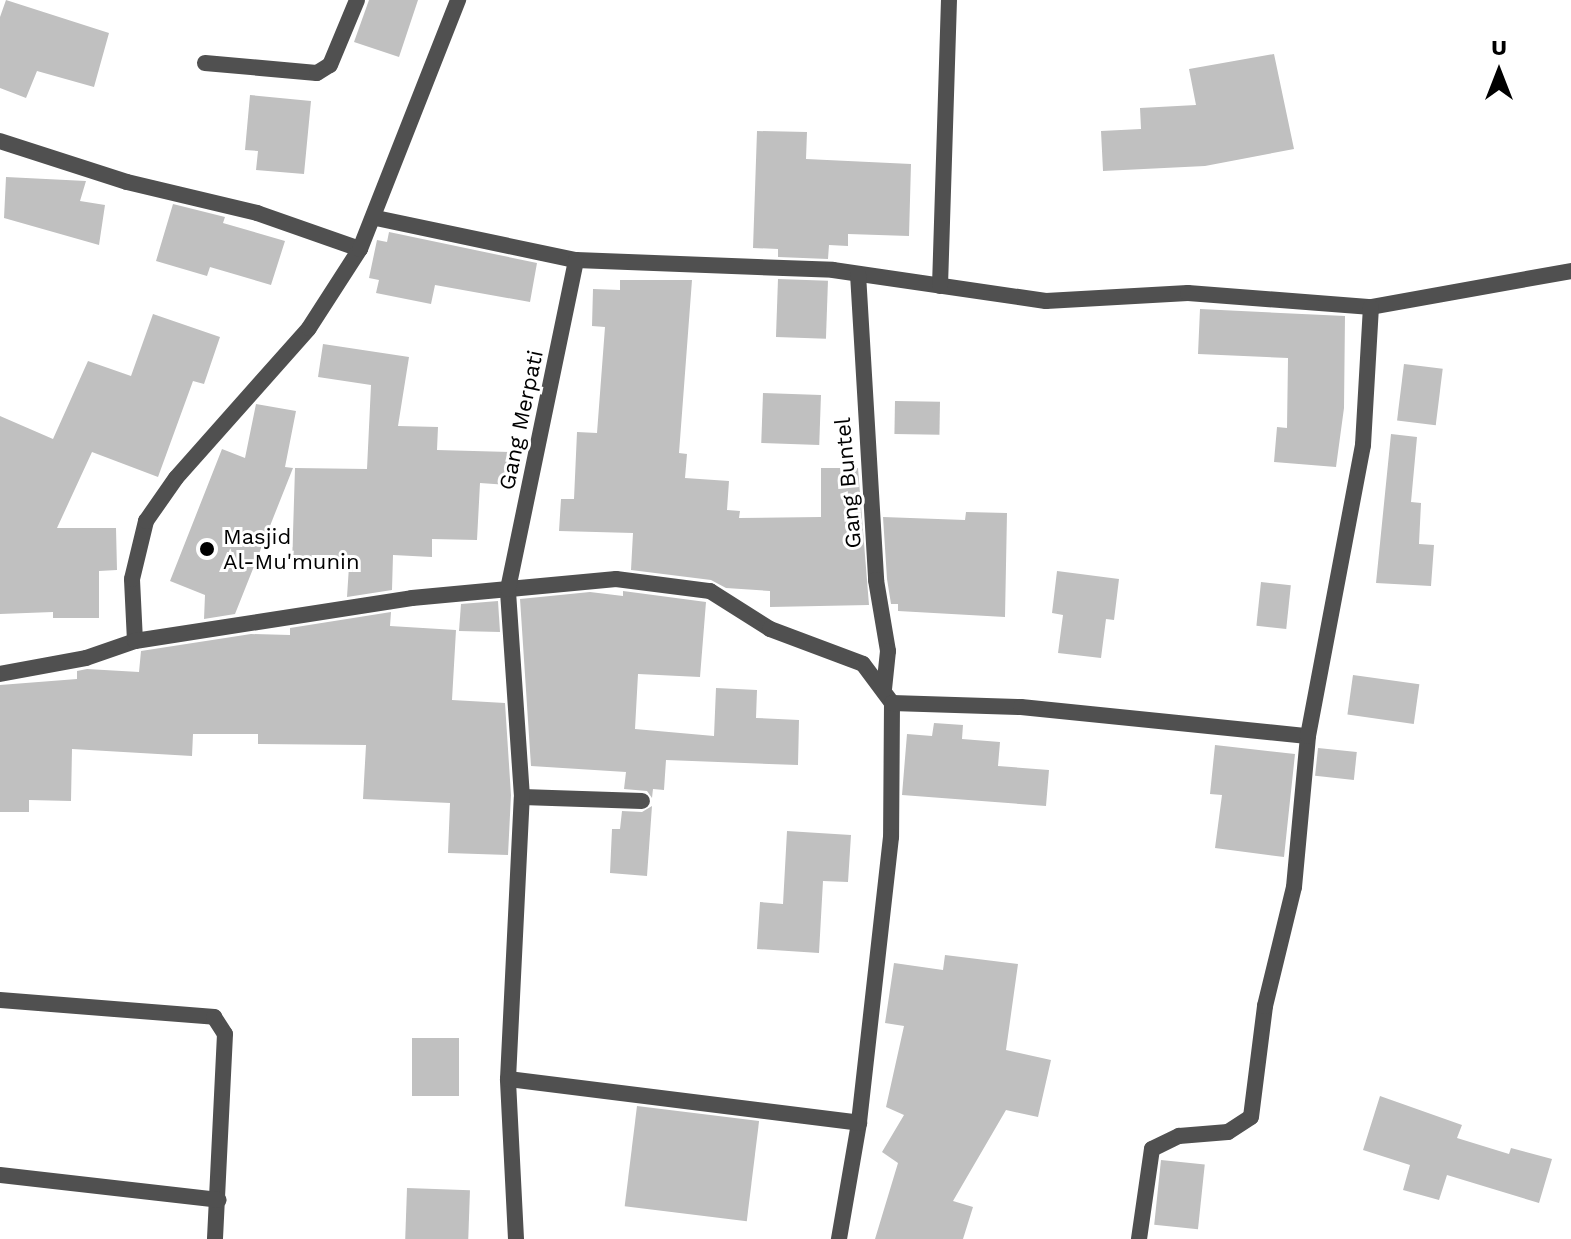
<!DOCTYPE html>
<html>
<head>
<meta charset="utf-8">
<style>
  body { margin:0 }
  #map { position:relative; width:1571px; height:1239px; overflow:hidden; background:#fff; font-family:"Work Sans",sans-serif }
  div>[style] { position:absolute }
  [style*='--x'] { left:calc(var(--x)*1px); top:calc(var(--y)*1px); width:calc(var(--w)*1px); rotate:calc(var(--a)*1deg) }
  .building>* { inset:0; background:#c0c0c0; transform-origin:0 0 }
  .minor>* { height:16px; margin:-8px; padding:0 8px; transform-origin:8px; border-radius:8px; background:#505050 }
  .dots>* { width:22px; height:22px; translate:-50% -50%; box-sizing:border-box; border:4px solid #fff; border-radius:50% }
  span { translate:-50% -50%; white-space:nowrap; text-align:center; line-height:1.15; -webkit-text-stroke:6px #fff; paint-order:stroke }
  .street-label { font-size:22px; color:#000 }
  .poi-label { font-size:22px; color:#000 }
  .left { translate:0 -50%; text-align:left }
  .north { position:absolute; left:1459px; top:32px; width:80px; height:80px; -webkit-text-stroke:6px #fff; paint-order:stroke; rotate:0deg; font-size:22px; font-weight:700; line-height:32px; text-align:center; color:#000 }
  .north::after { content:''; display:block; margin:auto; width:28px; height:36px; background:#000; clip-path:polygon(50% 0,100% 100%,50% 72%,0 100%) }
</style>
</head>
<body>
<div id="map">
  <div class="building">
    <i style="clip-path:polygon(6px 0,109px 33px,94px 87px,37px 71px,26px 98px,0 88px,0 17px)"></i>
    <i style="clip-path:polygon(369px 0,418px 0,399px 57px,354px 42px)"></i>
    <i style="clip-path:polygon(1274px 54px,1294px 149px,1205px 166px,1103px 171px,1101px 131px,1141px 129px,1140px 108px,1196px 105px,1189px 69px)"></i>
    <i style="clip-path:polygon(250px 95px,311px 101px,304px 174px,256px 170px,258px 151px,245px 150px)"></i>
    <i style="clip-path:polygon(757px 131px,807px 132px,806px 159px,911px 164px,909px 236px,848px 234px,848px 246px,829px 245px,828px 259px,778px 257px,778px 249px,753px 248px)"></i>
    <i style="clip-path:polygon(6px 177px,86px 181px,80px 201px,105px 205px,99px 245px,4px 218px)"></i>
    <i style="clip-path:polygon(173px 204px,225px 217px,223px 223px,285px 241px,271px 285px,210px 267px,207px 276px,156px 261px)"></i>
    <i style="clip-path:polygon(389px 232px,537px 263px,530px 302px,435px 285px,431px 304px,376px 293px,379px 280px,369px 278px,377px 240px,387px 242px)"></i>
    <i style="left:778px;top:279px;width:50px;height:58px;rotate:2deg"></i>
    <i style="clip-path:polygon(620px 280px,692px 280px,679px 453px,687px 454px,685px 478px,729px 481px,727px 510px,740px 511px,739px 518px,821px 517px,821px 468px,858px 468px,869px 605px,770px 607px,770px 591px,726px 588px,711px 580px,631px 570px,633px 533px,559px 531px,561px 499px,574px 499px,577px 432px,597px 433px,605px 327px,592px 326px,593px 289px,620px 290px)"></i>
    <i style="clip-path:polygon(1200px 309px,1345px 316px,1344px 408px,1336px 467px,1274px 462px,1277px 427px,1287px 428px,1288px 358px,1198px 354px)"></i>
    <i style="clip-path:polygon(153px 314px,220px 337px,204px 384px,193px 381px,158px 477px,92px 452px,57px 528px,116px 528px,117px 570px,99px 571px,99px 618px,53px 618px,53px 612px,0 614px,0 416px,53px 439px,88px 361px,131px 376px)"></i>
    <i style="clip-path:polygon(323px 344px,409px 357px,398px 426px,438px 427px,437px 450px,510px 452px,508px 485px,480px 483px,477px 540px,432px 539px,432px 557px,393px 555px,392px 590px,347px 597px,349px 566px,292px 565px,295px 468px,367px 469px,371px 385px,318px 377px)"></i>
    <i style="left:1404px;top:364px;width:39px;height:57px;rotate:7deg"></i>
    <i style="left:763px;top:393px;width:58px;height:50px;rotate:2deg"></i>
    <i style="left:895px;top:401px;width:45px;height:33px;rotate:1deg"></i>
    <i style="clip-path:polygon(256px 404px,296px 411px,285px 467px,293px 468px,235px 614px,204px 619px,205px 595px,170px 581px,222px 449px,245px 458px)"></i>
    <i style="clip-path:polygon(1391px 434px,1417px 437px,1411px 502px,1421px 503px,1419px 544px,1434px 545px,1431px 586px,1376px 583px)"></i>
    <i style="clip-path:polygon(966px 512px,1007px 513px,1005px 617px,898px 611px,898px 604px,891px 604px,887px 579px,883px 517px,965px 520px)"></i>
    <i style="clip-path:polygon(1057px 571px,1119px 579px,1114px 620px,1106px 619px,1101px 658px,1058px 653px,1063px 615px,1052px 613px)"></i>
    <i style="left:1261px;top:582px;width:30px;height:44px;rotate:6deg"></i>
    <i style="clip-path:polygon(623px 591px,706px 602px,700px 677px,638px 674px,635px 729px,714px 736px,716px 688px,757px 690px,756px 718px,799px 720px,798px 765px,666px 760px,664px 790px,653px 789px,652px 798px,647px 791px,624px 789px,626px 772px,531px 766px,520px 599px,590px 592px,623px 596px)"></i>
    <i style="clip-path:polygon(498px 601px,500px 632px,459px 631px,461px 604px)"></i>
    <i style="clip-path:polygon(391px 612px,390px 626px,456px 630px,452px 700px,505px 703px,511px 795px,508px 855px,448px 853px,450px 803px,363px 799px,366px 745px,258px 744px,258px 734px,193px 734px,192px 756px,72px 749px,71px 801px,29px 800px,29px 812px,0 812px,0 685px,77px 679px,77px 671px,87px 669px,139px 672px,141px 651px,251px 634px,290px 635px,290px 628px)"></i>
    <i style="left:1353px;top:675px;width:67px;height:40px;rotate:8deg"></i>
    <i style="clip-path:polygon(934px 723px,963px 725px,962px 739px,1000px 742px,998px 766px,1049px 770px,1046px 806px,902px 795px,907px 734px,932px 736px)"></i>
    <i style="clip-path:polygon(1215px 745px,1295px 754px,1284px 857px,1215px 848px,1222px 795px,1210px 794px)"></i>
    <i style="left:1318px;top:748px;width:39px;height:28px;rotate:6deg"></i>
    <i style="clip-path:polygon(652px 806px,647px 876px,610px 873px,612px 829px,620px 829px,622px 811px,642px 812px)"></i>
    <i style="clip-path:polygon(787px 831px,851px 835px,848px 882px,823px 881px,819px 953px,757px 949px,760px 902px,783px 904px)"></i>
    <i style="clip-path:polygon(945px 955px,1018px 964px,1006px 1050px,1051px 1060px,1038px 1117px,1006px 1110px,953px 1201px,973px 1207px,963px 1239px,875px 1239px,898px 1163px,882px 1152px,904px 1115px,886px 1107px,904px 1026px,885px 1023px,894px 963px,943px 970px)"></i>
    <i style="left:412px;top:1038px;width:47px;height:58px"></i>
    <i style="clip-path:polygon(1380px 1096px,1462px 1125px,1457px 1138px,1509px 1154px,1511px 1148px,1552px 1159px,1539px 1203px,1447px 1175px,1439px 1200px,1403px 1190px,1410px 1165px,1363px 1150px)"></i>
    <i style="left:637px;top:1106px;width:123px;height:101px;rotate:7deg"></i>
    <i style="left:1161px;top:1160px;width:44px;height:65px;rotate:6deg"></i>
    <i style="left:407px;top:1188px;width:63px;height:51px;rotate:2deg"></i>
  </div>
  <div class="minor">
    <i style="--x:205;--y:63;--w:112;--a:5.1"></i>
    <i style="--x:317;--y:73;--w:15;--a:-32"></i>
    <i style="--x:330;--y:65;--w:70;--a:-67.4"></i>
    <i style="--x:0;--y:141;--w:133;--a:17.9"></i>
    <i style="--x:127;--y:182;--w:134;--a:13.4"></i>
    <i style="--x:257;--y:213;--w:109;--a:19.3"></i>
    <i style="--x:376;--y:218;--w:204;--a:11.9"></i>
    <i style="--x:576;--y:260;--w:257;--a:2.2"></i>
    <i style="--x:833;--y:270;--w:215;--a:8.3"></i>
    <i style="--x:1046;--y:301;--w:142;--a:-3.2"></i>
    <i style="--x:1188;--y:293;--w:184;--a:4.4"></i>
    <i style="--x:1371;--y:307;--w:203;--a:-10.2"></i>
    <i style="--x:858;--y:274;--w:307;--a:86.6"></i>
    <i style="--x:876;--y:580;--w:72;--a:80.4"></i>
    <i style="--x:888;--y:651;--w:37;--a:96"></i>
    <i style="--x:940;--y:286;--w:286;--a:-88.2"></i>
    <i style="--x:135;--y:641;--w:62;--a:-92.8"></i>
    <i style="--x:132;--y:579;--w:60;--a:-76.4"></i>
    <i style="--x:146;--y:521;--w:52;--a:-55.1"></i>
    <i style="--x:176;--y:478;--w:200;--a:-48.4"></i>
    <i style="--x:309;--y:328;--w:94;--a:-57.2"></i>
    <i style="--x:360;--y:249;--w:268;--a:-68.5"></i>
    <i style="--x:0;--y:674;--w:87;--a:-10.5"></i>
    <i style="--x:86;--y:658;--w:52;--a:-19.1"></i>
    <i style="--x:135;--y:641;--w:280;--a:-8.8"></i>
    <i style="--x:412;--y:598;--w:205;--a:-5.3"></i>
    <i style="--x:616;--y:579;--w:95;--a:7.3"></i>
    <i style="--x:710;--y:591;--w:71;--a:32.3"></i>
    <i style="--x:770;--y:629;--w:99;--a:20.6"></i>
    <i style="--x:863;--y:664;--w:49;--a:53.4"></i>
    <i style="--x:892;--y:703;--w:134;--a:90.4"></i>
    <i style="--x:891;--y:837;--w:288;--a:96.4"></i>
    <i style="--x:859;--y:1123;--w:118;--a:99.8"></i>
    <i style="--x:892;--y:703;--w:129;--a:1.8"></i>
    <i style="--x:1021;--y:707;--w:288;--a:5.8"></i>
    <i style="--x:522;--y:797;--w:120;--a:1.9"></i>
    <i style="--x:0;--y:1000;--w:215;--a:4.5"></i>
    <i style="--x:214;--y:1017;--w:20;--a:57"></i>
    <i style="--x:225;--y:1034;--w:205;--a:92.8"></i>
    <i style="--x:508;--y:1079;--w:282;--a:-87.2"></i>
    <i style="--x:522;--y:797;--w:208;--a:-93.9"></i>
    <i style="--x:508;--y:589;--w:336;--a:-78.3"></i>
    <i style="--x:0;--y:1175;--w:220;--a:6.5"></i>
    <i style="--x:516;--y:1239;--w:160;--a:-92.9"></i>
    <i style="--x:508;--y:1079;--w:354;--a:7.1"></i>
    <i style="--x:1139;--y:1239;--w:91;--a:-81.8"></i>
    <i style="--x:1152;--y:1149;--w:30;--a:-26"></i>
    <i style="--x:1179;--y:1136;--w:49;--a:-4.7"></i>
    <i style="--x:1228;--y:1132;--w:27;--a:-33"></i>
    <i style="--x:1251;--y:1117;--w:112;--a:-82.8"></i>
    <i style="--x:1265;--y:1006;--w:122;--a:-76.3"></i>
    <i style="--x:1294;--y:887;--w:152;--a:-84.7"></i>
    <i style="--x:1308;--y:736;--w:296;--a:-79.3"></i>
    <i style="--x:1363;--y:445;--w:138;--a:-86.7"></i>
  </div>
  <div class="dots">
    <i style="left:207px;top:549px;background:#000"></i>
  </div>
  <div class="street-label">
    <span style="left:521px;top:420px;rotate:-78deg">Gang Merpati</span>
    <span style="left:848px;top:483px;rotate:-95deg">Gang Buntel</span>
  </div>
  <div class="poi-label">
    <span class="left" style="left:223px;top:549px">Masjid<br>Al-Mu'munin</span>
  </div>
  <div class="north">U</div>
</div>
</body>
</html>
